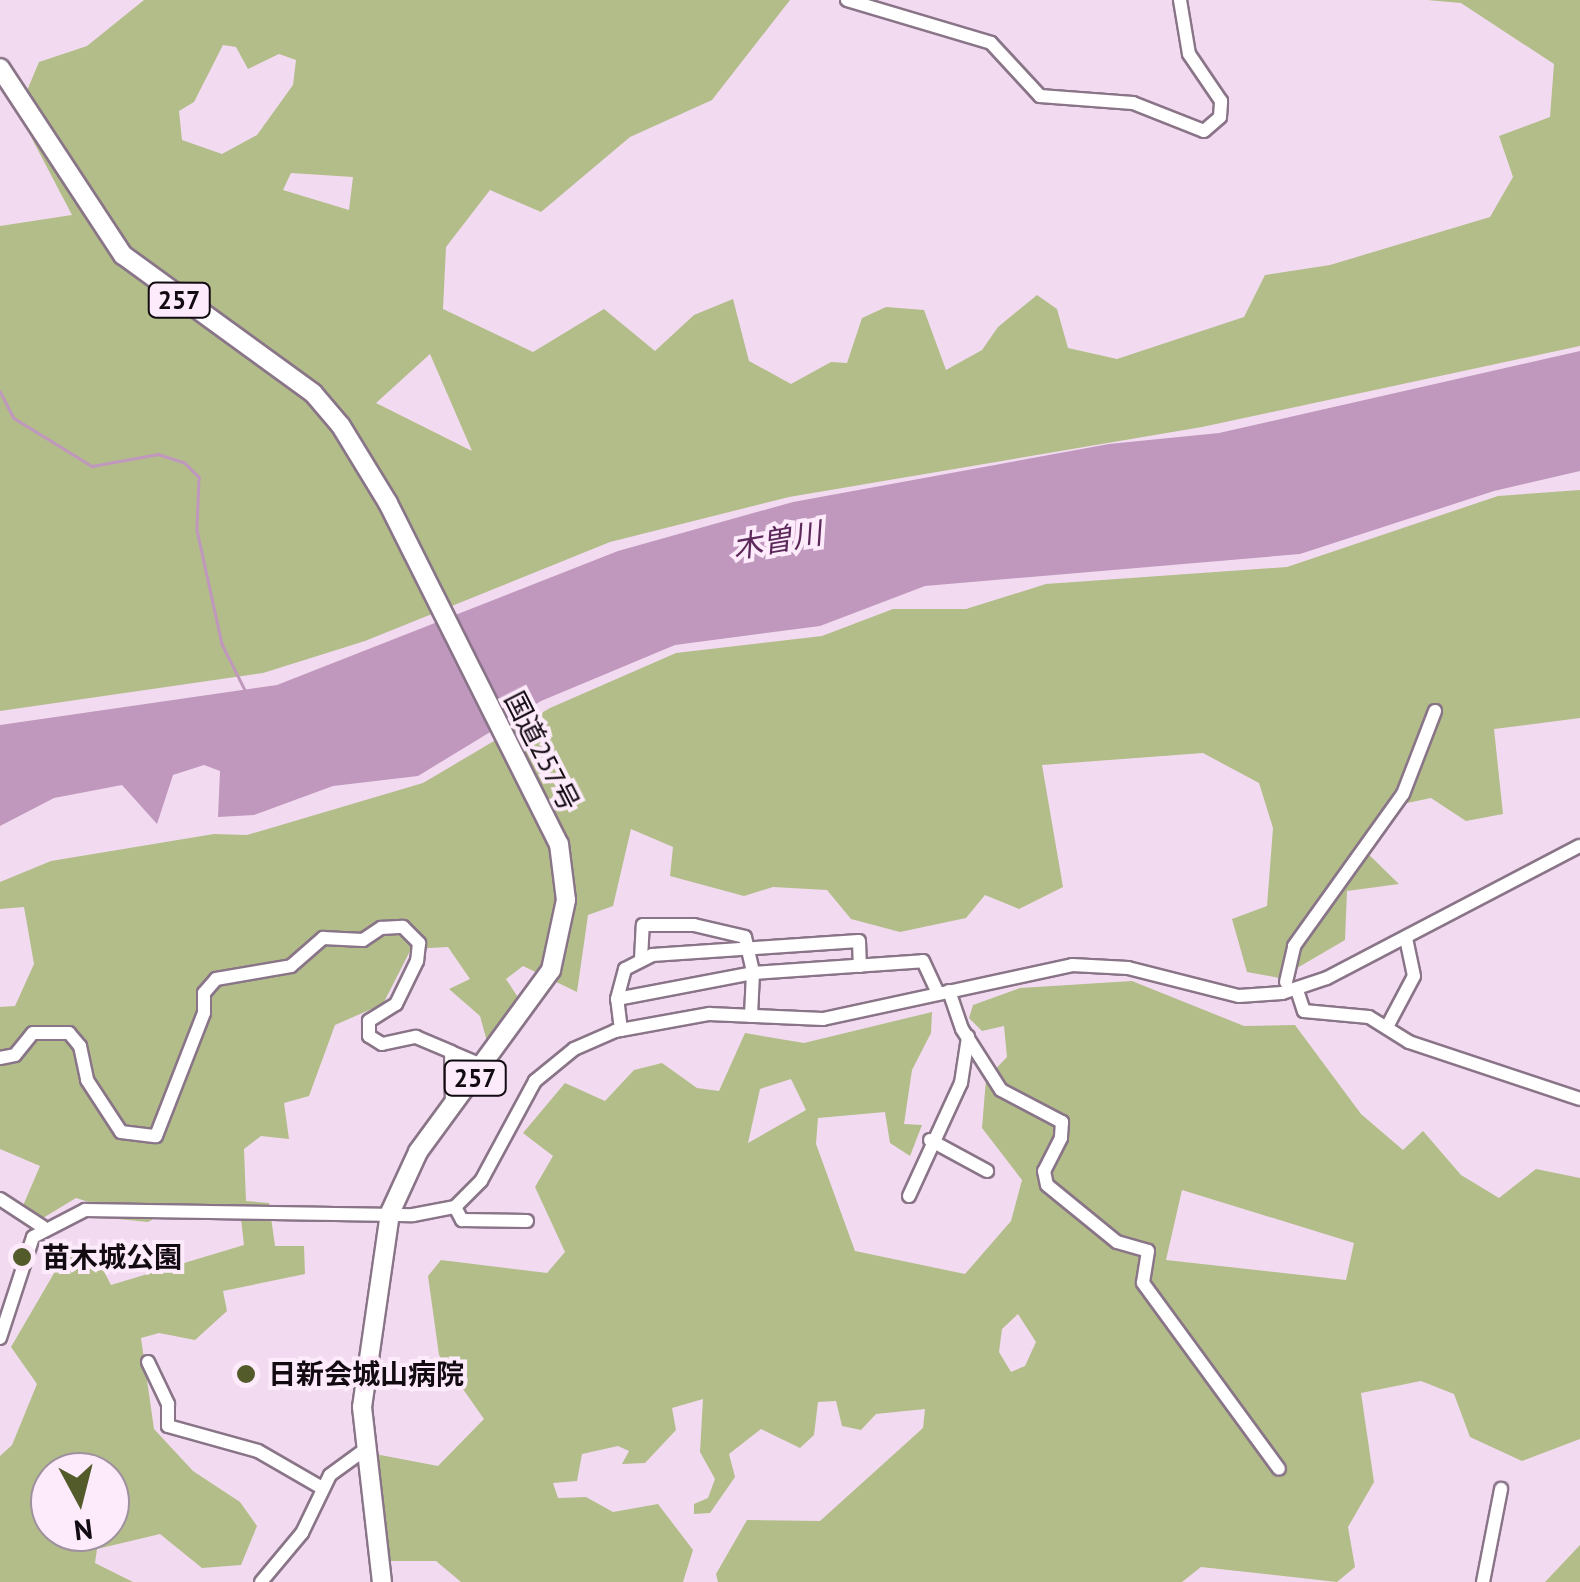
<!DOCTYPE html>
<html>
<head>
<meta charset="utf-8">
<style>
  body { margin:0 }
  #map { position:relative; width:1580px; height:1582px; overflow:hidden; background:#f2dbf0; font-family:"PT Sans","Noto Sans JP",sans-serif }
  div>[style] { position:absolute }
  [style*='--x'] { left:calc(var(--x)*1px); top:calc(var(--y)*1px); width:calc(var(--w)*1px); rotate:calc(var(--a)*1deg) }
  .forest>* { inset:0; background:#b2bd89 }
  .water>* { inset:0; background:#c097bd }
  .stream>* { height:2.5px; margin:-1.25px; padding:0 1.25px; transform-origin:1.25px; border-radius:1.25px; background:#c097bd }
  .roads { filter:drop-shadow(2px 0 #8a7588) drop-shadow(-2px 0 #8a7588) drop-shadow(0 2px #8a7588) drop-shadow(0 -2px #8a7588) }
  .minor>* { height:12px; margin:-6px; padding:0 6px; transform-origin:6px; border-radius:6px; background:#fff }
  .highway>* { height:18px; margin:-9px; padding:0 9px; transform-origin:9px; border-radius:9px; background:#fff }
  .dots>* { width:28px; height:28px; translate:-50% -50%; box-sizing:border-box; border:5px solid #fdeafb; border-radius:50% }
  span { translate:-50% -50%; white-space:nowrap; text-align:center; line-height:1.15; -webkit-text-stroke:8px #fdeafb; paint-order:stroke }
  .shield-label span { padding:2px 8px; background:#fdeafb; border:2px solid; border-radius:8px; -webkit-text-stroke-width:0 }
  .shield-label { font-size:25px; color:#130b12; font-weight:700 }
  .street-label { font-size:28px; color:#130b12 }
  .poi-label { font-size:28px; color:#130b12; font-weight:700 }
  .left { translate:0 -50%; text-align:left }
  .water-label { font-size:30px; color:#5c295a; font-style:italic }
  .north { position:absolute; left:30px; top:1452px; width:100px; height:100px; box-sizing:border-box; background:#fdeafb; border:2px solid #9f919e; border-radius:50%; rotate:173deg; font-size:28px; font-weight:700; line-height:40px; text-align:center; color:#130b12 }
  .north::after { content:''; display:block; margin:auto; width:35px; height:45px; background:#535b2a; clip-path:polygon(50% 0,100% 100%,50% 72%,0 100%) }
</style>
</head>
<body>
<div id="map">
  <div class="forest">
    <i style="clip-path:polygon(evenodd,144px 0,790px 0,712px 100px,630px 137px,541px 212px,490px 190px,446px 247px,443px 309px,533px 352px,604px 309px,655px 351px,694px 315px,733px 299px,749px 361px,791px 384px,831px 362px,847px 363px,862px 318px,886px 307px,924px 310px,946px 370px,982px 350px,998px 327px,1037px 295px,1057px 309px,1068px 348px,1117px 359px,1244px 317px,1265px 275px,1330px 265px,1490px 217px,1513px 177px,1499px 136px,1550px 117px,1554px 64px,1461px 3px,1427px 0,1580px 0,1580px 346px,1202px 427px,789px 497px,610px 542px,365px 641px,263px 673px,0 711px,0 226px,72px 215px,18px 112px,39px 62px,87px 46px,144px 0,223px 45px,236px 47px,248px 69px,279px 54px,296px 60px,293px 85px,257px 135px,222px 154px,182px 140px,179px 111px,194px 102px,223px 45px,144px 0,291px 173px,353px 177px,349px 210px,283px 190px,291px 173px,144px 0,430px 354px,472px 451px,376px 403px,430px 354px)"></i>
    <i style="clip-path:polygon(evenodd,1580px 490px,1580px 718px,1494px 729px,1503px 814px,1466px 821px,1431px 798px,1388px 807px,1362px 848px,1399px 884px,1347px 891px,1345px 940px,1280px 978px,1247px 972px,1232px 919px,1267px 906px,1273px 828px,1259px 783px,1203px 753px,1042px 765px,1063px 887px,1019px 909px,985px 895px,966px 918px,900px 932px,851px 919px,827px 890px,773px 887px,744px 896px,670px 876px,673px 847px,631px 829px,613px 906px,588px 915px,577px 992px,523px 966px,506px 979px,521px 1002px,488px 1045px,480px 1016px,449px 989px,470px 979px,448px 947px,411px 949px,383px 1004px,335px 1025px,309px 1096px,284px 1103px,289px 1139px,261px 1136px,244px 1149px,246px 1201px,269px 1203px,275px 1246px,304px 1246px,305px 1274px,223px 1291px,227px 1311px,195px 1340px,159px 1333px,141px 1338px,154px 1429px,193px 1471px,240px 1502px,257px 1526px,241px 1565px,202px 1568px,160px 1534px,97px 1549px,95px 1563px,133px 1582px,0 1582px,0 1456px,12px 1445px,37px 1384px,11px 1347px,60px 1263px,73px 1252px,100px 1264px,111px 1285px,244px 1245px,241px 1219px,219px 1205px,180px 1204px,148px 1222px,98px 1217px,92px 1203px,76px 1198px,43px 1218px,22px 1208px,40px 1166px,0 1149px,0 1007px,15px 1006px,34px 964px,24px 907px,0 909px,0 882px,51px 861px,214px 834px,247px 835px,423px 783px,550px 708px,676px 653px,822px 636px,893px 609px,966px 609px,1046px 584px,1287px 567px,1498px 496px,1580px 490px,50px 1472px,110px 1472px,110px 1532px,50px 1532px,50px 1472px)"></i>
    <i style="clip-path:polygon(evenodd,1132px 981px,1244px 1026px,1295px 1025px,1361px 1114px,1403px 1150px,1423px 1131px,1461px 1175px,1499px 1198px,1536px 1169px,1580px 1178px,1580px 1439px,1522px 1461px,1470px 1437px,1454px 1394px,1421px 1381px,1361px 1393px,1374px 1482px,1348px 1527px,1355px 1567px,1337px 1582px,1201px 1567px,1182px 1582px,718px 1582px,716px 1574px,747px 1520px,820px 1521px,923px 1428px,925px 1409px,876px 1414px,861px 1430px,842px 1426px,836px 1401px,818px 1402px,814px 1435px,800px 1448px,761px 1429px,729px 1454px,735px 1477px,710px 1513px,694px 1514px,694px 1504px,708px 1498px,715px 1479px,700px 1452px,703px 1399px,672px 1408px,676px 1430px,645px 1463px,622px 1464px,629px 1451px,618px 1446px,582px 1454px,577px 1481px,553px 1483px,558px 1498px,586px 1497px,613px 1512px,658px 1504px,693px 1550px,683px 1582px,461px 1582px,436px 1561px,384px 1561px,375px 1454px,438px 1466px,484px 1419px,439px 1355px,428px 1276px,441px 1260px,547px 1273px,565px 1252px,535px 1187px,553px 1156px,523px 1133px,565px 1083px,605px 1101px,634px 1070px,662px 1063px,697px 1088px,719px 1091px,745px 1033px,804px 1043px,932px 1012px,931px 1033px,912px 1070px,904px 1124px,922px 1125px,910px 1156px,890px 1143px,885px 1112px,818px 1118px,816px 1144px,855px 1251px,965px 1274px,1011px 1221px,1022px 1180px,982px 1128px,986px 1079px,1007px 1057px,1004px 1026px,982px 1031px,969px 1018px,973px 1005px,1020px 988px,1132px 981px,791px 1079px,806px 1110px,748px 1143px,760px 1089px,791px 1079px,1132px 981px,1182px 1190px,1354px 1243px,1346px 1280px,1166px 1260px,1182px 1190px,1132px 981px,1018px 1314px,1036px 1342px,1025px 1366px,1011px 1372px,999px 1352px,1002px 1329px,1018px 1314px)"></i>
    <i style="clip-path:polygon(1580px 1545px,1580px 1582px,1545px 1582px)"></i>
  </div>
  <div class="water">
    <i style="clip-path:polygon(1580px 351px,1580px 471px,1494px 491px,1300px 554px,925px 586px,820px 626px,675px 645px,541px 701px,418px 776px,333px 786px,254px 815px,218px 817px,220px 771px,204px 765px,173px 775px,157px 824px,122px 785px,54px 798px,0 826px,0 725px,277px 685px,618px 551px,793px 502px,1109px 444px,1219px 433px)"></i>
  </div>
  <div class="stream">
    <i style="--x:0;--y:391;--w:30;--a:63"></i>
    <i style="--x:14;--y:418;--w:92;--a:31.6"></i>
    <i style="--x:92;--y:466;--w:67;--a:-10.3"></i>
    <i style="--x:158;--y:454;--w:28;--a:18"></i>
    <i style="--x:185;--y:463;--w:20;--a:45"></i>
    <i style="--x:199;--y:477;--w:53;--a:92.2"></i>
    <i style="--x:197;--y:530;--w:117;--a:77.6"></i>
    <i style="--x:222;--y:644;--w:54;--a:63.4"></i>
  </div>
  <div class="roads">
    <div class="minor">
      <i style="--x:847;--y:0;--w:150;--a:16.6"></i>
      <i style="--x:991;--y:43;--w:72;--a:47.2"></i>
      <i style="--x:1040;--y:96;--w:93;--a:4.3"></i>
      <i style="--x:1133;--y:103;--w:76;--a:21.5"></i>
      <i style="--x:1204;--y:131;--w:21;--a:-41"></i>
      <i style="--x:1220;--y:117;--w:16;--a:-86"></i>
      <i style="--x:1221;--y:101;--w:57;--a:-124.2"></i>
      <i style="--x:1189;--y:54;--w:55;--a:-99.5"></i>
      <i style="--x:641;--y:959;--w:34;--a:-87"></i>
      <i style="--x:643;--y:925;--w:51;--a:0"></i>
      <i style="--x:694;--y:925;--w:52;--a:13.2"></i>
      <i style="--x:745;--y:937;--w:37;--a:77"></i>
      <i style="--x:753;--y:973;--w:43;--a:92.7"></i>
      <i style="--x:1286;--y:982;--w:37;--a:-77"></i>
      <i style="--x:1294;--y:946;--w:187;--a:-54.4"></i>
      <i style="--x:1403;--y:794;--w:89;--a:-68.9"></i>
      <i style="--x:1297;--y:990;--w:22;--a:72"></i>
      <i style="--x:1304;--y:1011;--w:65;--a:5.3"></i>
      <i style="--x:1369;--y:1017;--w:47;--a:32"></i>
      <i style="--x:1409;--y:1042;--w:180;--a:18.4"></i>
      <i style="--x:949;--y:991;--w:40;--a:71.1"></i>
      <i style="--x:962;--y:1029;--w:72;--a:57.4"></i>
      <i style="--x:1001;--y:1090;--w:69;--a:27.7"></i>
      <i style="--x:1062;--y:1122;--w:16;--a:94"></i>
      <i style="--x:1061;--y:1138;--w:37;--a:117"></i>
      <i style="--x:1044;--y:1171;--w:14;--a:78"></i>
      <i style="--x:1047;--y:1185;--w:90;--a:39.2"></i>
      <i style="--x:1117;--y:1242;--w:32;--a:16"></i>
      <i style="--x:1148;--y:1251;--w:32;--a:99"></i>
      <i style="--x:1143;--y:1283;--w:230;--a:53.8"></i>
      <i style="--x:617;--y:999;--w:31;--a:-75"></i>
      <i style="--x:625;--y:969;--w:30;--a:-27"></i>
      <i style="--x:652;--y:955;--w:207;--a:-3.9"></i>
      <i style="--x:859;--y:941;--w:25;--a:88"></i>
      <i style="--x:1388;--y:1025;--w:55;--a:-62"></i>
      <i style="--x:1414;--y:976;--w:39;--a:-102"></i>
      <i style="--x:621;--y:1030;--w:31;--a:-97"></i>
      <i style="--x:617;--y:999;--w:138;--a:-10.8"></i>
      <i style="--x:753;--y:973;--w:170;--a:-4"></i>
      <i style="--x:923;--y:961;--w:35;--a:65"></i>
      <i style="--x:451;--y:1052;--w:36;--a:23"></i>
      <i style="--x:0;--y:1058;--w:15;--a:-11"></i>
      <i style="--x:15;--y:1055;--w:28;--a:-51"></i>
      <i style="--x:33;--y:1033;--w:36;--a:0"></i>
      <i style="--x:69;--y:1033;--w:17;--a:50"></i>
      <i style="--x:80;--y:1046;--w:35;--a:78"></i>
      <i style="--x:87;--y:1080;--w:62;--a:56.8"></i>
      <i style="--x:121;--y:1132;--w:35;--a:7"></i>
      <i style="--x:156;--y:1136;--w:132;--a:-68.7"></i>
      <i style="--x:204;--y:1013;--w:20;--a:-90"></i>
      <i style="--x:204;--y:993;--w:18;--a:-49"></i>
      <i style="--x:216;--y:979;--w:76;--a:-9.8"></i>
      <i style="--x:291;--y:966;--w:43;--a:-41.2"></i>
      <i style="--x:323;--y:938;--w:40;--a:2.9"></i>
      <i style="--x:363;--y:940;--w:22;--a:-34"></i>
      <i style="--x:381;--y:928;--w:22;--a:-3"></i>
      <i style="--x:403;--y:927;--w:23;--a:45"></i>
      <i style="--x:419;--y:943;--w:18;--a:96"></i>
      <i style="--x:417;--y:961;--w:48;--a:116"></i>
      <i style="--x:396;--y:1004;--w:32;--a:148"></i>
      <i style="--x:369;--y:1021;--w:15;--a:90"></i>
      <i style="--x:369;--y:1036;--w:15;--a:32"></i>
      <i style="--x:382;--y:1044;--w:35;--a:-12"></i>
      <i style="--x:416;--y:1037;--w:38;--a:23"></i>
      <i style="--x:451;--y:1052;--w:53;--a:88.9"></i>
      <i style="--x:930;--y:1140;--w:65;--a:28.5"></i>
      <i style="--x:909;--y:1196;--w:124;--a:-65.3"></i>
      <i style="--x:961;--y:1083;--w:47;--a:-81.3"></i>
      <i style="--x:0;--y:1199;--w:51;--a:33.1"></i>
      <i style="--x:455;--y:1207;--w:15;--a:62"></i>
      <i style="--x:462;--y:1220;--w:65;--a:0.9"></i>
      <i style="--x:0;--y:1338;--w:106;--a:-71.9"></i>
      <i style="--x:33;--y:1237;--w:59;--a:-27.4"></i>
      <i style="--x:85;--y:1210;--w:328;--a:0.9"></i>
      <i style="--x:413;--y:1215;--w:43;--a:-10.8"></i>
      <i style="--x:455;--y:1207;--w:37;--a:-45"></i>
      <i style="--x:481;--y:1181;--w:114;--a:-61.6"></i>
      <i style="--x:535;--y:1081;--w:50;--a:-39.4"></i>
      <i style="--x:574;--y:1049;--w:45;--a:-23.7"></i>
      <i style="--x:615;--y:1031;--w:96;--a:-10.3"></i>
      <i style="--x:709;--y:1014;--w:114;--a:2.5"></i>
      <i style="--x:823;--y:1019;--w:255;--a:-12.2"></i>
      <i style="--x:1072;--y:965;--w:56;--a:3.1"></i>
      <i style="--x:1128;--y:968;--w:114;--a:14.2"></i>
      <i style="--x:1239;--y:996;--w:43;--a:-4"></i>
      <i style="--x:1282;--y:993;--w:47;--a:-18.4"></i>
      <i style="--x:1327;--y:978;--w:285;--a:-27.6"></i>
      <i style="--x:148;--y:1362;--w:47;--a:64.5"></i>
      <i style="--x:168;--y:1404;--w:22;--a:90"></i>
      <i style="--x:168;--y:1426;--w:93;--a:15.5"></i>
      <i style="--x:258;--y:1451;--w:74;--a:30"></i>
      <i style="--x:261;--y:1582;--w:64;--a:-50.1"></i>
      <i style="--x:302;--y:1533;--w:64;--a:-64.2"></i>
      <i style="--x:330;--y:1475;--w:41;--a:-36"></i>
      <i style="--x:1483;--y:1582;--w:95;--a:-79"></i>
    </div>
    <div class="highway">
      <i style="--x:0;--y:68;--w:224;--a:56.7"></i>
      <i style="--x:123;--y:255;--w:235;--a:36"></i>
      <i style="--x:313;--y:393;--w:43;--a:49.7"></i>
      <i style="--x:341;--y:426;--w:90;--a:58.6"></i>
      <i style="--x:388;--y:503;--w:381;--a:63.4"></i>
      <i style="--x:559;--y:844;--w:56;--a:82.9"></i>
      <i style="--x:566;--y:900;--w:72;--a:102.1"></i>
      <i style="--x:551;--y:970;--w:225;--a:126.2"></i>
      <i style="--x:418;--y:1152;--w:67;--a:114.7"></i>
      <i style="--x:390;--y:1213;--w:196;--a:98.2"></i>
      <i style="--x:362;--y:1407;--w:176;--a:83.5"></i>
    </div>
  </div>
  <div class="dots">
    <i style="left:22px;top:1257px;background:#535b2a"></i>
    <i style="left:246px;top:1374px;background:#535b2a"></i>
  </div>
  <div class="shield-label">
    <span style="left:179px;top:300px">257</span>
    <span style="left:475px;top:1078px">257</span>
  </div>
  <div class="street-label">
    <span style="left:542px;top:751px;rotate:63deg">国道257号</span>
  </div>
  <div class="poi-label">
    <span class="left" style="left:42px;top:1257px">苗木城公園</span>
    <span class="left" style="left:268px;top:1374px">日新会城山病院</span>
  </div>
  <div class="water-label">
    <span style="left:777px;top:540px;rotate:-10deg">木曽川</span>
  </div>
  <div class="north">N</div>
</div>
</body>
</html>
